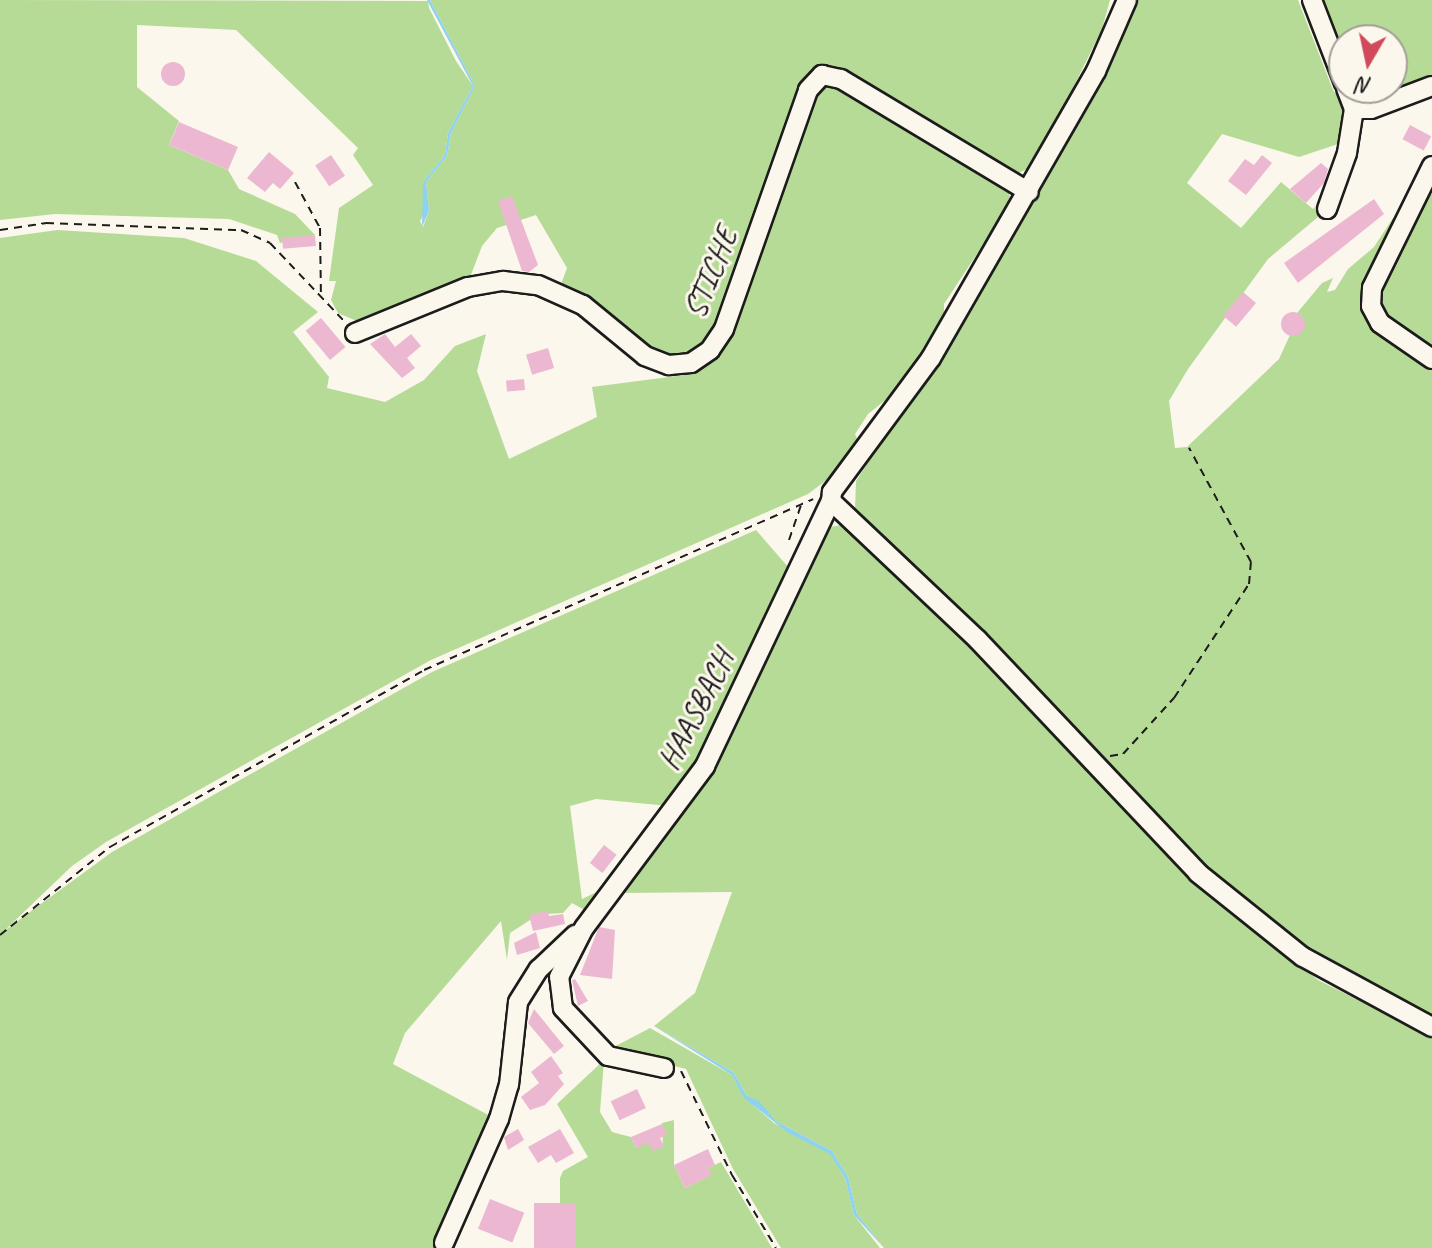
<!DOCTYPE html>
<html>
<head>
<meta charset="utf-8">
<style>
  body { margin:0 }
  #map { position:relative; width:1432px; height:1248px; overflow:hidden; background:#fbf7ec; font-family:Caveat,sans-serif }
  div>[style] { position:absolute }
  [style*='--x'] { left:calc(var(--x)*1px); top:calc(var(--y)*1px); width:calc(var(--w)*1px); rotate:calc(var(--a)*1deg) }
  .green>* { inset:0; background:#b6db96 }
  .water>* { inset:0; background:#8dd2ef }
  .building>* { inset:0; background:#ecb7d1; transform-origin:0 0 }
  .round { border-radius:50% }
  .path>* { height:2px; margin-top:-1px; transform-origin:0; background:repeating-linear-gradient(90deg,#1c1c1c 0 8px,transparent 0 14px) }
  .roads { filter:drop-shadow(2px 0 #1c1c1c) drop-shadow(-2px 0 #1c1c1c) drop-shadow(0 2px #1c1c1c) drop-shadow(0 -2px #1c1c1c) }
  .minor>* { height:18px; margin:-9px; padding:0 9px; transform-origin:9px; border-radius:9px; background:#fbf7ec }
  span { translate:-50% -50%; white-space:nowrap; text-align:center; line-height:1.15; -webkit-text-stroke:6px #fbf7ec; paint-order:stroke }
  .street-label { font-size:32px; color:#1c1c1c }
  .north { position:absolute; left:1328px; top:24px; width:80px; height:80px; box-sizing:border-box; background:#fbf7ec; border:2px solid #a29f99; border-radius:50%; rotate:189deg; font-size:22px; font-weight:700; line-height:32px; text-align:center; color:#1c1c1c }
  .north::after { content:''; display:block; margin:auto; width:28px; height:36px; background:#d1495b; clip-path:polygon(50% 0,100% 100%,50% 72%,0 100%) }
</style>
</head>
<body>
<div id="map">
  <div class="green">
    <i style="clip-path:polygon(0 0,428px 1px,429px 8px,456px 61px,473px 86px,448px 133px,445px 155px,423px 182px,427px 210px,420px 221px,423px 227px,429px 211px,426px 182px,447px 156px,451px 133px,475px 86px,430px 0,1110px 0,1102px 29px,1035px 165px,1015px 175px,820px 68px,716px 326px,688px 356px,669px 358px,649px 351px,560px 287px,567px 268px,536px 215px,497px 228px,482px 246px,469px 280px,359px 322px,338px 313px,331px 300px,336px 281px,329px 281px,339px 208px,373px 185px,353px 155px,358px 148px,236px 30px,137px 25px,137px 87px,179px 121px,169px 145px,228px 170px,239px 189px,295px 214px,315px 235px,280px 243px,277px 235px,229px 219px,55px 214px,0 220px)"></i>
    <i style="clip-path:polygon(1137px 0,1298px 0,1333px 90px,1348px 109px,1344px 142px,1299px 157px,1222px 134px,1187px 183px,1241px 228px,1281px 182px,1313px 209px,1328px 193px,1318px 217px,1268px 259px,1188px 369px,1169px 401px,1175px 448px,1187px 447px,1279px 359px,1290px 335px,1304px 329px,1297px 313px,1322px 283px,1333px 278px,1327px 292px,1335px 290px,1348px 269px,1374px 247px,1393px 218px,1401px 223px,1366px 308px,1432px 364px,1432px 1018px,1313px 954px,1185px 850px,1025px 674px,884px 543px,855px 509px,856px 481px,982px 289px,1105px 73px)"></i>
    <i style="clip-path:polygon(1317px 0,1432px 0,1432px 81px,1368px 102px,1359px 98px,1353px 88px,1392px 88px,1392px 40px,1344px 40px,1344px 66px)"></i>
    <i style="clip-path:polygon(826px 85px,840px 85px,1008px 188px,1011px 202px,944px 304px,944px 314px,898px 390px,868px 414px,855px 434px,858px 441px,828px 479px,808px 494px,431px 660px,106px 842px,72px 866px,4px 931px,112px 852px,432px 672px,756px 530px,789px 568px,696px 762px,669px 806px,596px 799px,570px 806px,582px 899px,605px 888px,588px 912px,572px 903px,563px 913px,530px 915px,530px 920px,510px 933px,507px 960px,501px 921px,405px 1033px,393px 1064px,492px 1117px,435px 1248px,0 1248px,0 238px,57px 230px,184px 238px,256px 261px,318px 312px,293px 332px,329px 377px,327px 388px,385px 402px,424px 380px,455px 346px,486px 334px,477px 371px,509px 459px,597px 417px,592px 387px,684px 375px,730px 333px,816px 94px)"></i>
    <i style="clip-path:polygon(1425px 194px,1432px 194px,1432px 354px,1376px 306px,1377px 290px)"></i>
    <i style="clip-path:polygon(841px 525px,975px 647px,1197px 883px,1318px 980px,1432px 1037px,1432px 1248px,884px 1248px,857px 1214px,848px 1177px,832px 1151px,776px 1121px,747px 1096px,733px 1072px,654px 1026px,695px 993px,732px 892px,619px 893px,712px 770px,825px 528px)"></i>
    <i style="clip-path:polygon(650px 1028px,732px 1075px,745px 1098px,774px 1123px,830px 1153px,845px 1178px,854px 1215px,880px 1248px,781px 1248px,733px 1169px,686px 1069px,610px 1049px)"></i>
    <i style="clip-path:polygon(604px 1060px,600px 1112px,612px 1132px,631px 1137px,636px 1148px,649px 1142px,663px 1146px,662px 1123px,674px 1120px,674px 1165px,685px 1188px,711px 1175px,708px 1168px,721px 1162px,772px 1248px,576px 1248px,575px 1203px,560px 1203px,560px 1178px,563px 1171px,588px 1157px,557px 1104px)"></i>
  </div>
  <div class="water">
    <i style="clip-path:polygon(427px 0,430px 0,475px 86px,451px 133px,447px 156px,426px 182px,429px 211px,422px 227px,423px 182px,445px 155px,448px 133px,473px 86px)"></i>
    <i style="clip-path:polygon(654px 1026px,733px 1072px,747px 1096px,759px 1101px,776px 1121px,832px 1151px,848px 1177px,857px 1214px,884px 1248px,854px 1215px,845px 1178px,830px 1154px,787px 1132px,744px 1098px,732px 1075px)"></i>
  </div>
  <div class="building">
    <i class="round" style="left:161px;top:62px;width:24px;height:24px"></i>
    <i style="left:179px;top:122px;width:64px;height:25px;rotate:23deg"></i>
    <i style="left:1410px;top:125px;width:24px;height:16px;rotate:28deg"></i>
    <i style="clip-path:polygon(269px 152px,294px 173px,280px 189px,273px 183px,265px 192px,247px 178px)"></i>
    <i style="left:331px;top:155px;width:25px;height:19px;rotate:56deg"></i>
    <i style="clip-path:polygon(1262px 155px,1272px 163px,1246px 195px,1228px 181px,1245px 159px,1254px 165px)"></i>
    <i style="clip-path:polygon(1321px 163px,1328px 169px,1324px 183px,1306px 203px,1290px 189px)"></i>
    <i style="clip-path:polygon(512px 196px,538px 265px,529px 272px,522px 271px,498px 201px)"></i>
    <i style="clip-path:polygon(1374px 199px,1384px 214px,1298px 283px,1284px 263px)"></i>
    <i style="left:315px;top:235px;width:11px;height:33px;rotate:85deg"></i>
    <i style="left:1243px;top:292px;width:17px;height:31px;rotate:40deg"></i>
    <i class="round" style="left:1281px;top:312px;width:24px;height:24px"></i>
    <i style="left:321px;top:318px;width:38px;height:20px;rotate:50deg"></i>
    <i style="clip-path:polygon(385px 334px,395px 347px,411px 334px,421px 346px,407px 358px,415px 368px,402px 378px,370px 344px)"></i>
    <i style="left:548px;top:348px;width:21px;height:23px;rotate:73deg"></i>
    <i style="left:524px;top:379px;width:11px;height:18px;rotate:85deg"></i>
    <i style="left:604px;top:845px;width:16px;height:23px;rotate:38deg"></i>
    <i style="clip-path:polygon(548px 911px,549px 916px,563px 914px,565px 924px,533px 931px,529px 915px)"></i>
    <i style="clip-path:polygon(599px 927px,615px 930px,612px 979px,580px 975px)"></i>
    <i style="clip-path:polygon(536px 932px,540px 948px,517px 955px,514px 943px)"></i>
    <i style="clip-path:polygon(575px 979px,588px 1001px,578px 1006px,572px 980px)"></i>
    <i style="clip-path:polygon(534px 1009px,564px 1046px,554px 1054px,528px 1023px)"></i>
    <i style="clip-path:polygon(551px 1056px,563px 1073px,558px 1076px,564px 1084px,545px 1105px,530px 1110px,521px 1097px,539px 1083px,531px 1072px)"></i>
    <i style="left:637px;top:1089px;width:21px;height:29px;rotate:65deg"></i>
    <i style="clip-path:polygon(662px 1124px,667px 1135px,660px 1138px,664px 1146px,653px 1151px,649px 1143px,636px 1148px,631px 1137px)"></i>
    <i style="clip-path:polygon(518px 1129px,524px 1140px,508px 1150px,504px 1137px)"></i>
    <i style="clip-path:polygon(560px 1129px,574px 1153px,556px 1163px,551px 1155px,538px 1163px,528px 1147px)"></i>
    <i style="clip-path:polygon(708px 1149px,715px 1165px,708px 1168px,712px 1175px,685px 1188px,674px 1165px)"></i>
    <i style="left:490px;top:1199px;width:37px;height:32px;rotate:22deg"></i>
    <i style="left:576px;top:1203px;width:45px;height:42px;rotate:90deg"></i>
  </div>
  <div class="path">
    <i style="--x:295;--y:182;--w:52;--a:61.5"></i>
    <i style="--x:320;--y:228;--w:68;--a:89.2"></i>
    <i style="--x:0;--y:230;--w:47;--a:-8.7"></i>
    <i style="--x:46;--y:223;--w:195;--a:2.1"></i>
    <i style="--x:241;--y:230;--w:32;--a:24"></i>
    <i style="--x:270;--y:243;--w:109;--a:46.5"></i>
    <i style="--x:789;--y:540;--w:37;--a:-71"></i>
    <i style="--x:1110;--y:756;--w:13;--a:-9"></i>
    <i style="--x:1123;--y:754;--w:76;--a:-47.7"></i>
    <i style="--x:1174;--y:698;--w:136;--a:-56.7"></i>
    <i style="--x:1249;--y:584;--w:22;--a:-85"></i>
    <i style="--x:1251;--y:562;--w:130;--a:-118.5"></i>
    <i style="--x:0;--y:935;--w:141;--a:-38.7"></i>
    <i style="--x:110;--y:847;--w:360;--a:-29.4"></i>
    <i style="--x:424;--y:670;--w:425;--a:-23.7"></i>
    <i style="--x:681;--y:1071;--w:116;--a:63.9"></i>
    <i style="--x:732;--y:1175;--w:85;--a:58.9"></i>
  </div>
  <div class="roads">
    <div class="minor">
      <i style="--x:1127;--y:0;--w:77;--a:113.6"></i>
      <i style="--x:1096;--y:71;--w:331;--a:119.9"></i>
      <i style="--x:931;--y:358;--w:167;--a:126.5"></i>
      <i style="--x:832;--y:492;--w:9;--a:96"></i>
      <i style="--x:831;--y:501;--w:202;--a:43.4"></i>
      <i style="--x:978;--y:640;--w:320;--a:46.6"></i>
      <i style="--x:1198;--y:873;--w:134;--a:38.7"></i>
      <i style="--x:1303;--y:957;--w:147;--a:28.5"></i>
      <i style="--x:1312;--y:0;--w:89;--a:68.9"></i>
      <i style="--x:1354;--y:109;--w:17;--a:0"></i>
      <i style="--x:1371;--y:109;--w:65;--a:-20.7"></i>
      <i style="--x:1432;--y:166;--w:136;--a:116.2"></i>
      <i style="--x:1372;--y:288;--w:18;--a:93"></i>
      <i style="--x:1371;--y:306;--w:19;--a:62"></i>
      <i style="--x:1380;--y:323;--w:63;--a:34.7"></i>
      <i style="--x:1327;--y:209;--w:59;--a:-70.3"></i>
      <i style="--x:1347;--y:153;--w:45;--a:-81"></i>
      <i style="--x:1354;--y:109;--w:22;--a:-111"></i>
      <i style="--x:355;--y:333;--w:122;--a:-22.2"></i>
      <i style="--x:468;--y:287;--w:36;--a:-10"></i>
      <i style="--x:503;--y:281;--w:35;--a:7"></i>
      <i style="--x:538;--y:285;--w:49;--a:24"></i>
      <i style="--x:583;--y:305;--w:80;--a:39.4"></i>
      <i style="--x:645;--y:356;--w:26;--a:21"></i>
      <i style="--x:669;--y:365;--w:22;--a:-5"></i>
      <i style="--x:691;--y:363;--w:23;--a:-34"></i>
      <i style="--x:710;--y:350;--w:25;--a:-56"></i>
      <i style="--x:724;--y:329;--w:253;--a:-70.6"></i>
      <i style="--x:808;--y:90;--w:21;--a:-47"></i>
      <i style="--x:822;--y:75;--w:19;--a:12"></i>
      <i style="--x:841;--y:79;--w:219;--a:31"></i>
      <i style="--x:664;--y:1068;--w:57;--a:-167.9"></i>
      <i style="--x:608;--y:1056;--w:66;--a:-133.2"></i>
      <i style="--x:563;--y:1008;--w:31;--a:-97"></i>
      <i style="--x:559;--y:977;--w:55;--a:-63"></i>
      <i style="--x:584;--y:928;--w:202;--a:-53.2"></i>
      <i style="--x:705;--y:766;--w:293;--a:-64.6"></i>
      <i style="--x:444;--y:1243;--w:136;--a:-66.1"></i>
      <i style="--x:499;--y:1119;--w:35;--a:-74"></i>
      <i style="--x:509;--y:1085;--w:83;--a:-83.8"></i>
      <i style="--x:518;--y:1002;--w:39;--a:-58"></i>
      <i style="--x:539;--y:969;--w:50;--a:-43.4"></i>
    </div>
  </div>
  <div class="street-label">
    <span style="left:711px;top:273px;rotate:-68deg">STICHE</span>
    <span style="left:696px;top:710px;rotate:-63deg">HAASBACH</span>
  </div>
  <div class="north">N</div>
</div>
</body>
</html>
